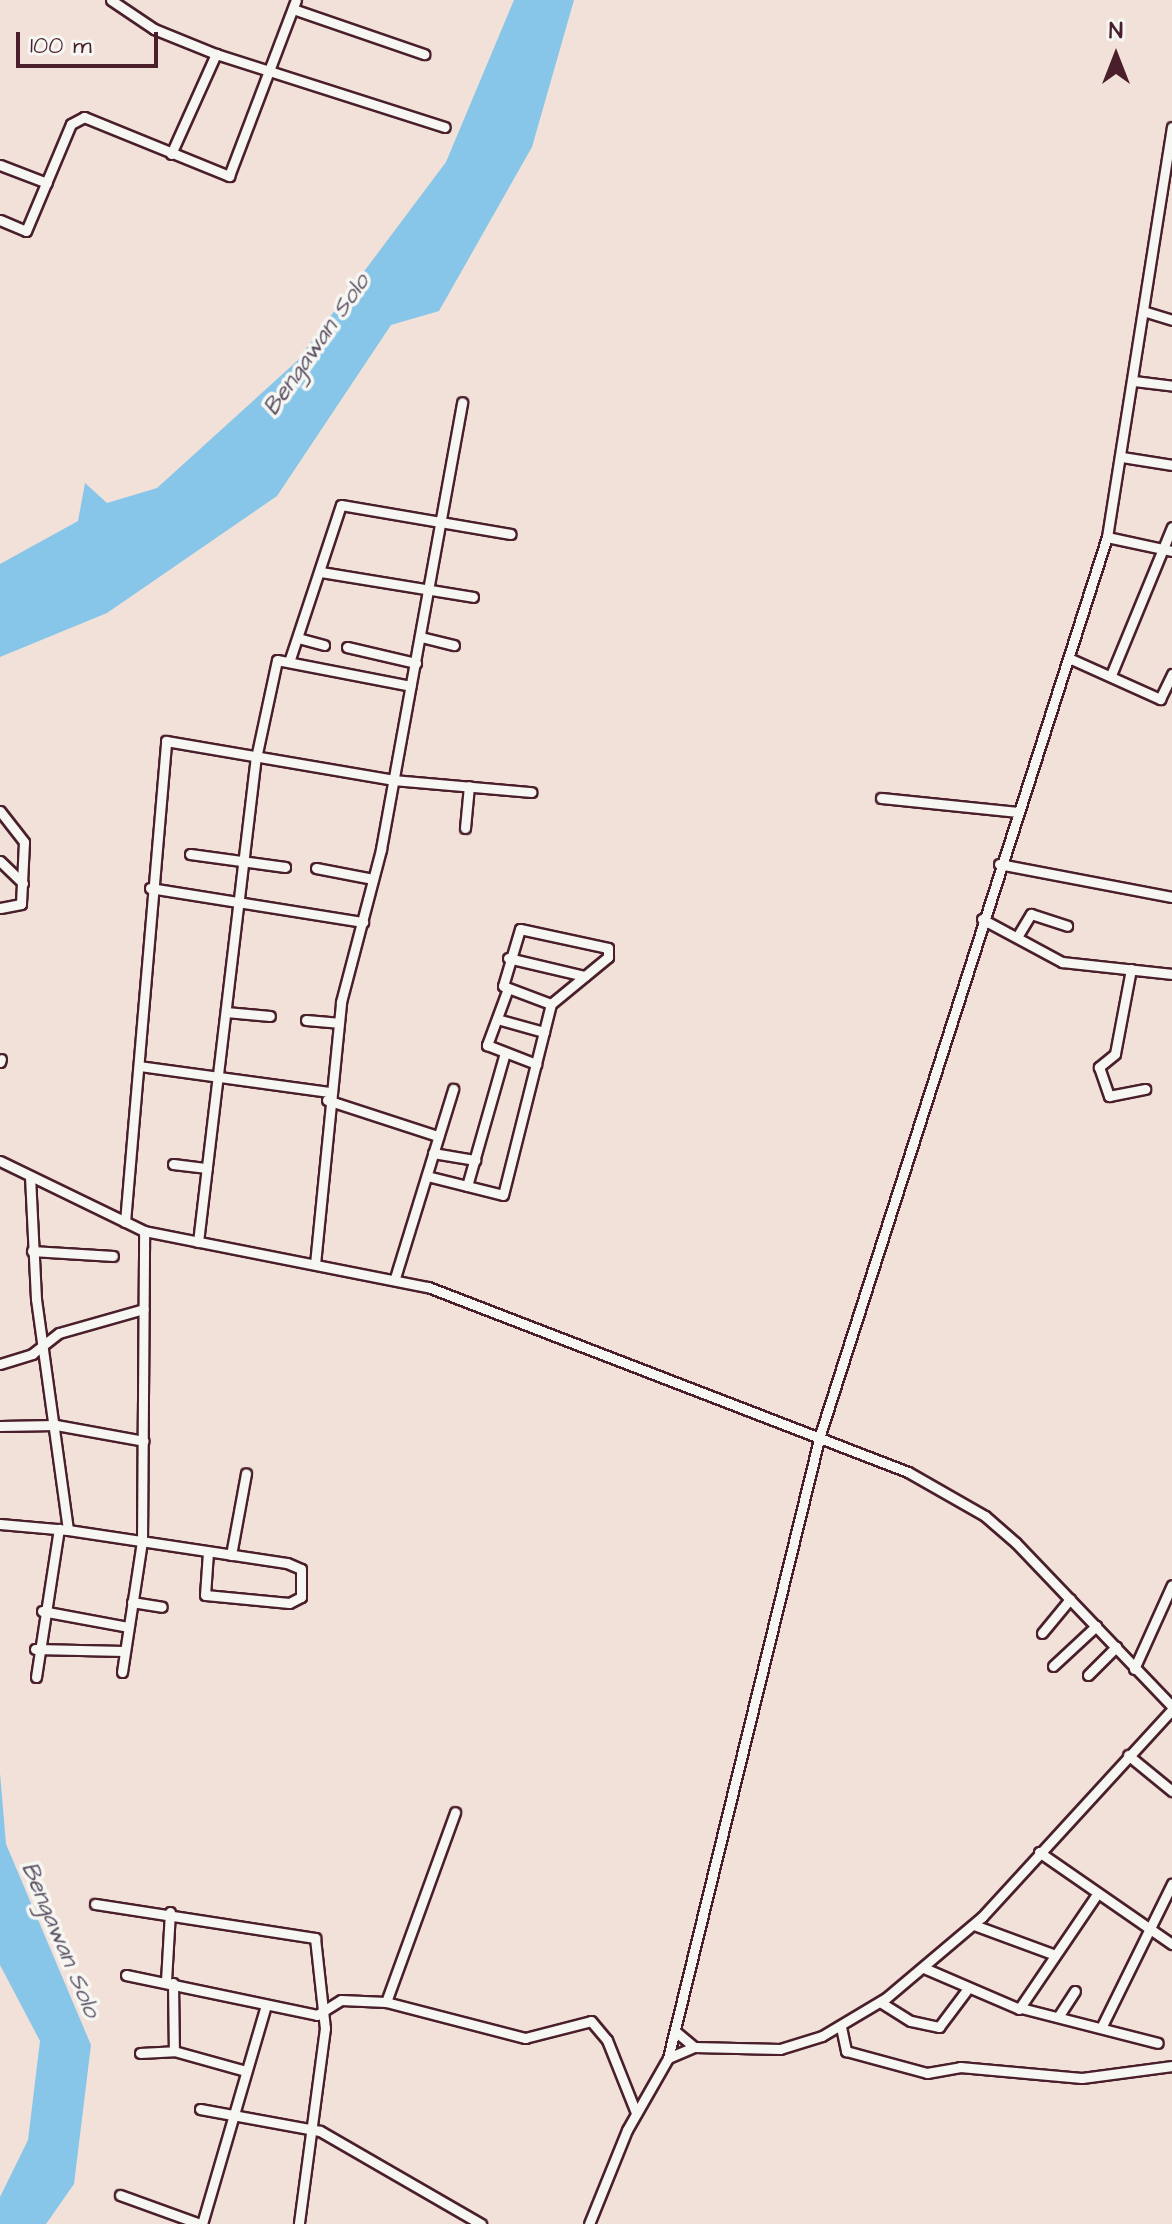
<!DOCTYPE html>
<html>
<head>
<meta charset="utf-8">
<style>
  body { margin:0 }
  #map { position:relative; width:1172px; height:2224px; overflow:hidden; background:#f2e1d8; font-family:"Architects Daughter",sans-serif }
  div>[style] { position:absolute }
  [style*='--x'] { left:calc(var(--x)*1px); top:calc(var(--y)*1px); width:calc(var(--w)*1px); rotate:calc(var(--a)*1deg) }
  .water>* { inset:0; background:#87c6e8 }
  .roads { filter:drop-shadow(2px 0 #4a1f2b) drop-shadow(-2px 0 #4a1f2b) drop-shadow(0 2px #4a1f2b) drop-shadow(0 -2px #4a1f2b) }
  .minor>* { height:9px; margin:-4.5px; padding:0 4.5px; transform-origin:4.5px; border-radius:4.5px; background:#f6f6f2 }
  span { translate:-50% -50%; white-space:nowrap; text-align:center; line-height:1.15; -webkit-text-stroke:7px #f6f6f2; paint-order:stroke }
  .water-label { font-size:24px; color:#5c5164; font-style:italic }
  .north { position:absolute; left:1076px; top:16px; width:80px; height:80px; -webkit-text-stroke:6px #f6f6f2; paint-order:stroke; rotate:0deg; font-size:22px; font-weight:700; line-height:32px; text-align:center; color:#4a1f2b }
  .north::after { content:''; display:block; margin:auto; width:28px; height:36px; background:#4a1f2b; clip-path:polygon(50% 0,100% 100%,50% 72%,0 100%) }
  .scale { position:absolute; left:16px; top:32px; width:142px; height:36px; box-sizing:border-box; border:4px solid #4a1f2b; border-top:0; padding-left:10px; font-size:24px; line-height:28px; white-space:nowrap; color:#4a1f2b; -webkit-text-stroke:6px #f6f6f2; paint-order:stroke }
</style>
</head>
<body>
<div id="map">
  <div class="water">
    <i style="clip-path:polygon(514px 0,574px 0,532px 147px,439px 311px,391px 325px,277px 496px,107px 613px,0 657px,0 564px,78px 521px,85px 483px,107px 503px,157px 488px,297px 361px,446px 162px)"></i>
    <i style="clip-path:polygon(0 1773px,6px 1844px,91px 2045px,74px 2184px,46px 2224px,0 2224px,0 2197px,28px 2140px,40px 2041px,0 1965px)"></i>
  </div>
  <div class="roads">
    <div class="minor">
      <i style="--x:111;--y:0;--w:52;--a:34"></i>
      <i style="--x:154;--y:29;--w:67;--a:22"></i>
      <i style="--x:216;--y:54;--w:240;--a:17.7"></i>
      <i style="--x:293;--y:9;--w:139;--a:19"></i>
      <i style="--x:171;--y:154;--w:110;--a:-65.8"></i>
      <i style="--x:0;--y:165;--w:50;--a:21"></i>
      <i style="--x:0;--y:220;--w:28;--a:23"></i>
      <i style="--x:26;--y:231;--w:116;--a:-67.2"></i>
      <i style="--x:71;--y:124;--w:15;--a:-28"></i>
      <i style="--x:84;--y:117;--w:157;--a:22.1"></i>
      <i style="--x:229;--y:176;--w:188;--a:-69.2"></i>
      <i style="--x:1143;--y:311;--w:30;--a:17"></i>
      <i style="--x:1134;--y:381;--w:38;--a:7"></i>
      <i style="--x:1122;--y:457;--w:51;--a:9.1"></i>
      <i style="--x:1107;--y:537;--w:66;--a:12.2"></i>
      <i style="--x:321;--y:572;--w:154;--a:9.3"></i>
      <i style="--x:421;--y:637;--w:34;--a:14"></i>
      <i style="--x:298;--y:638;--w:27;--a:15"></i>
      <i style="--x:347;--y:647;--w:71;--a:13.1"></i>
      <i style="--x:290;--y:659;--w:162;--a:-71.7"></i>
      <i style="--x:341;--y:505;--w:172;--a:9.7"></i>
      <i style="--x:1071;--y:659;--w:98;--a:24.2"></i>
      <i style="--x:1160;--y:699;--w:28;--a:-64"></i>
      <i style="--x:1111;--y:675;--w:160;--a:-67.6"></i>
      <i style="--x:881;--y:798;--w:138;--a:5.8"></i>
      <i style="--x:0;--y:811;--w:39;--a:52"></i>
      <i style="--x:24;--y:842;--w:62;--a:92.8"></i>
      <i style="--x:21;--y:904;--w:21;--a:169"></i>
      <i style="--x:465;--y:828;--w:42;--a:-84.6"></i>
      <i style="--x:190;--y:854;--w:96;--a:7.8"></i>
      <i style="--x:0;--y:861;--w:32;--a:44"></i>
      <i style="--x:999;--y:864;--w:176;--a:10.8"></i>
      <i style="--x:316;--y:868;--w:58;--a:10.9"></i>
      <i style="--x:150;--y:888;--w:216;--a:9.1"></i>
      <i style="--x:982;--y:919;--w:91;--a:28.3"></i>
      <i style="--x:1062;--y:962;--w:111;--a:6.2"></i>
      <i style="--x:1017;--y:937;--w:27;--a:-59"></i>
      <i style="--x:1031;--y:914;--w:38;--a:18"></i>
      <i style="--x:508;--y:958;--w:79;--a:13.2"></i>
      <i style="--x:1131;--y:969;--w:86;--a:100.7"></i>
      <i style="--x:1115;--y:1054;--w:21;--a:141"></i>
      <i style="--x:1099;--y:1067;--w:31;--a:71"></i>
      <i style="--x:1109;--y:1096;--w:37;--a:-11"></i>
      <i style="--x:507;--y:991;--w:58;--a:110.3"></i>
      <i style="--x:487;--y:1045;--w:53;--a:21.2"></i>
      <i style="--x:226;--y:1012;--w:44;--a:5.2"></i>
      <i style="--x:497;--y:1019;--w:49;--a:15.5"></i>
      <i style="--x:306;--y:1020;--w:32;--a:5"></i>
      <i style="--x:0;--y:1062;--w:3;--a:-72"></i>
      <i style="--x:139;--y:1066;--w:191;--a:7.8"></i>
      <i style="--x:327;--y:1100;--w:117;--a:18"></i>
      <i style="--x:433;--y:1153;--w:43;--a:9.5"></i>
      <i style="--x:0;--y:1161;--w:160;--a:25.9"></i>
      <i style="--x:144;--y:1231;--w:289;--a:11.2"></i>
      <i style="--x:428;--y:1287;--w:514;--a:21.08"></i>
      <i style="--x:908;--y:1472;--w:89;--a:29.7"></i>
      <i style="--x:985;--y:1516;--w:41;--a:41.1"></i>
      <i style="--x:1016;--y:1543;--w:226;--a:46.3"></i>
      <i style="--x:173;--y:1164;--w:34;--a:7"></i>
      <i style="--x:30;--y:1176;--w:123;--a:87.2"></i>
      <i style="--x:36;--y:1299;--w:233;--a:82.1"></i>
      <i style="--x:427;--y:1176;--w:78;--a:14"></i>
      <i style="--x:503;--y:1195;--w:197;--a:-75.9"></i>
      <i style="--x:551;--y:1004;--w:74;--a:-39.5"></i>
      <i style="--x:608;--y:957;--w:9;--a:-90"></i>
      <i style="--x:608;--y:948;--w:90;--a:-167.8"></i>
      <i style="--x:520;--y:929;--w:59;--a:106.6"></i>
      <i style="--x:503;--y:986;--w:51;--a:20.6"></i>
      <i style="--x:467;--y:1186;--w:138;--a:-74.1"></i>
      <i style="--x:125;--y:1222;--w:483;--a:-85.1"></i>
      <i style="--x:166;--y:741;--w:230;--a:9.7"></i>
      <i style="--x:393;--y:780;--w:139;--a:5"></i>
      <i style="--x:198;--y:1242;--w:487;--a:-83.2"></i>
      <i style="--x:256;--y:758;--w:100;--a:-77.9"></i>
      <i style="--x:277;--y:660;--w:136;--a:11"></i>
      <i style="--x:32;--y:1251;--w:81;--a:3.5"></i>
      <i style="--x:315;--y:1264;--w:263;--a:-84.3"></i>
      <i style="--x:341;--y:1002;--w:158;--a:-75.3"></i>
      <i style="--x:381;--y:849;--w:454;--a:-79.7"></i>
      <i style="--x:395;--y:1278;--w:198;--a:-72.9"></i>
      <i style="--x:0;--y:1364;--w:34;--a:-17"></i>
      <i style="--x:32;--y:1354;--w:34;--a:-38"></i>
      <i style="--x:59;--y:1333;--w:88;--a:-15.8"></i>
      <i style="--x:0;--y:1426;--w:56;--a:-1"></i>
      <i style="--x:56;--y:1425;--w:89;--a:10.3"></i>
      <i style="--x:0;--y:1524;--w:68;--a:5"></i>
      <i style="--x:68;--y:1530;--w:221;--a:8.6"></i>
      <i style="--x:287;--y:1563;--w:15;--a:23"></i>
      <i style="--x:301;--y:1569;--w:28;--a:90"></i>
      <i style="--x:301;--y:1597;--w:13;--a:153"></i>
      <i style="--x:289;--y:1603;--w:84;--a:-174.6"></i>
      <i style="--x:205;--y:1595;--w:43;--a:-86"></i>
      <i style="--x:231;--y:1555;--w:83;--a:-79.6"></i>
      <i style="--x:132;--y:1602;--w:30;--a:9"></i>
      <i style="--x:42;--y:1611;--w:87;--a:10.5"></i>
      <i style="--x:1042;--y:1633;--w:44;--a:-50.5"></i>
      <i style="--x:35;--y:1649;--w:89;--a:1.3"></i>
      <i style="--x:1053;--y:1666;--w:59;--a:-42.9"></i>
      <i style="--x:1134;--y:1669;--w:92;--a:-65.7"></i>
      <i style="--x:122;--y:1672;--w:133;--a:-81.3"></i>
      <i style="--x:142;--y:1541;--w:310;--a:-89.6"></i>
      <i style="--x:1088;--y:1675;--w:40;--a:-45"></i>
      <i style="--x:36;--y:1677;--w:150;--a:-81.2"></i>
      <i style="--x:1128;--y:1755;--w:57;--a:39.3"></i>
      <i style="--x:1039;--y:1852;--w:162;--a:34.7"></i>
      <i style="--x:95;--y:1904;--w:223;--a:8.8"></i>
      <i style="--x:315;--y:1938;--w:91;--a:83.7"></i>
      <i style="--x:325;--y:2028;--w:198;--a:97.6"></i>
      <i style="--x:974;--y:1925;--w:86;--a:20.3"></i>
      <i style="--x:924;--y:1968;--w:103;--a:23.3"></i>
      <i style="--x:1019;--y:2009;--w:135;--a:-55.8"></i>
      <i style="--x:126;--y:1975;--w:195;--a:11.8"></i>
      <i style="--x:317;--y:2015;--w:28;--a:-32"></i>
      <i style="--x:341;--y:2000;--w:45;--a:2.5"></i>
      <i style="--x:386;--y:2002;--w:144;--a:14.5"></i>
      <i style="--x:525;--y:2038;--w:68;--a:-14.4"></i>
      <i style="--x:591;--y:2021;--w:25;--a:50"></i>
      <i style="--x:607;--y:2040;--w:79;--a:68.3"></i>
      <i style="--x:166;--y:1981;--w:69;--a:-86.7"></i>
      <i style="--x:173;--y:1983;--w:68;--a:89.2"></i>
      <i style="--x:386;--y:2002;--w:202;--a:-70"></i>
      <i style="--x:880;--y:2002;--w:36;--a:32"></i>
      <i style="--x:911;--y:2021;--w:29;--a:12"></i>
      <i style="--x:939;--y:2027;--w:45;--a:-53.1"></i>
      <i style="--x:1021;--y:2008;--w:141;--a:14.3"></i>
      <i style="--x:1058;--y:2017;--w:31;--a:-57"></i>
      <i style="--x:841;--y:2027;--w:25;--a:78"></i>
      <i style="--x:846;--y:2051;--w:84;--a:15.2"></i>
      <i style="--x:927;--y:2073;--w:34;--a:-10"></i>
      <i style="--x:960;--y:2067;--w:122;--a:5.2"></i>
      <i style="--x:1082;--y:2078;--w:91;--a:-7.6"></i>
      <i style="--x:1101;--y:2028;--w:161;--a:-63.8"></i>
      <i style="--x:675;--y:2031;--w:25;--a:40"></i>
      <i style="--x:140;--y:2053;--w:34;--a:-3"></i>
      <i style="--x:174;--y:2051;--w:75;--a:15.5"></i>
      <i style="--x:668;--y:2058;--w:28;--a:-23"></i>
      <i style="--x:694;--y:2047;--w:86;--a:1.3"></i>
      <i style="--x:780;--y:2049;--w:44;--a:-17.2"></i>
      <i style="--x:822;--y:2036;--w:74;--a:-30.7"></i>
      <i style="--x:886;--y:1998;--w:126;--a:-40.2"></i>
      <i style="--x:982;--y:1917;--w:281;--a:-47.5"></i>
      <i style="--x:200;--y:2109;--w:122;--a:10.4"></i>
      <i style="--x:320;--y:2131;--w:186;--a:30"></i>
      <i style="--x:120;--y:2195;--w:85;--a:19.9"></i>
      <i style="--x:202;--y:2224;--w:228;--a:-73.7"></i>
      <i style="--x:589;--y:2224;--w:101;--a:-68"></i>
      <i style="--x:627;--y:2130;--w:83;--a:-60.3"></i>
      <i style="--x:668;--y:2058;--w:641;--a:-76.29"></i>
      <i style="--x:820;--y:1435;--w:943;--a:-72.28"></i>
      <i style="--x:1107;--y:537;--w:415;--a:-81"></i>
    </div>
  </div>
  <div class="water-label">
    <span style="left:317px;top:345px;rotate:-55deg">Bengawan Solo</span>
    <span style="left:60px;top:1940px;rotate:67deg">Bengawan Solo</span>
  </div>
  <div class="north">N</div>
  <div class="scale">100 m</div>
</div>
</body>
</html>
